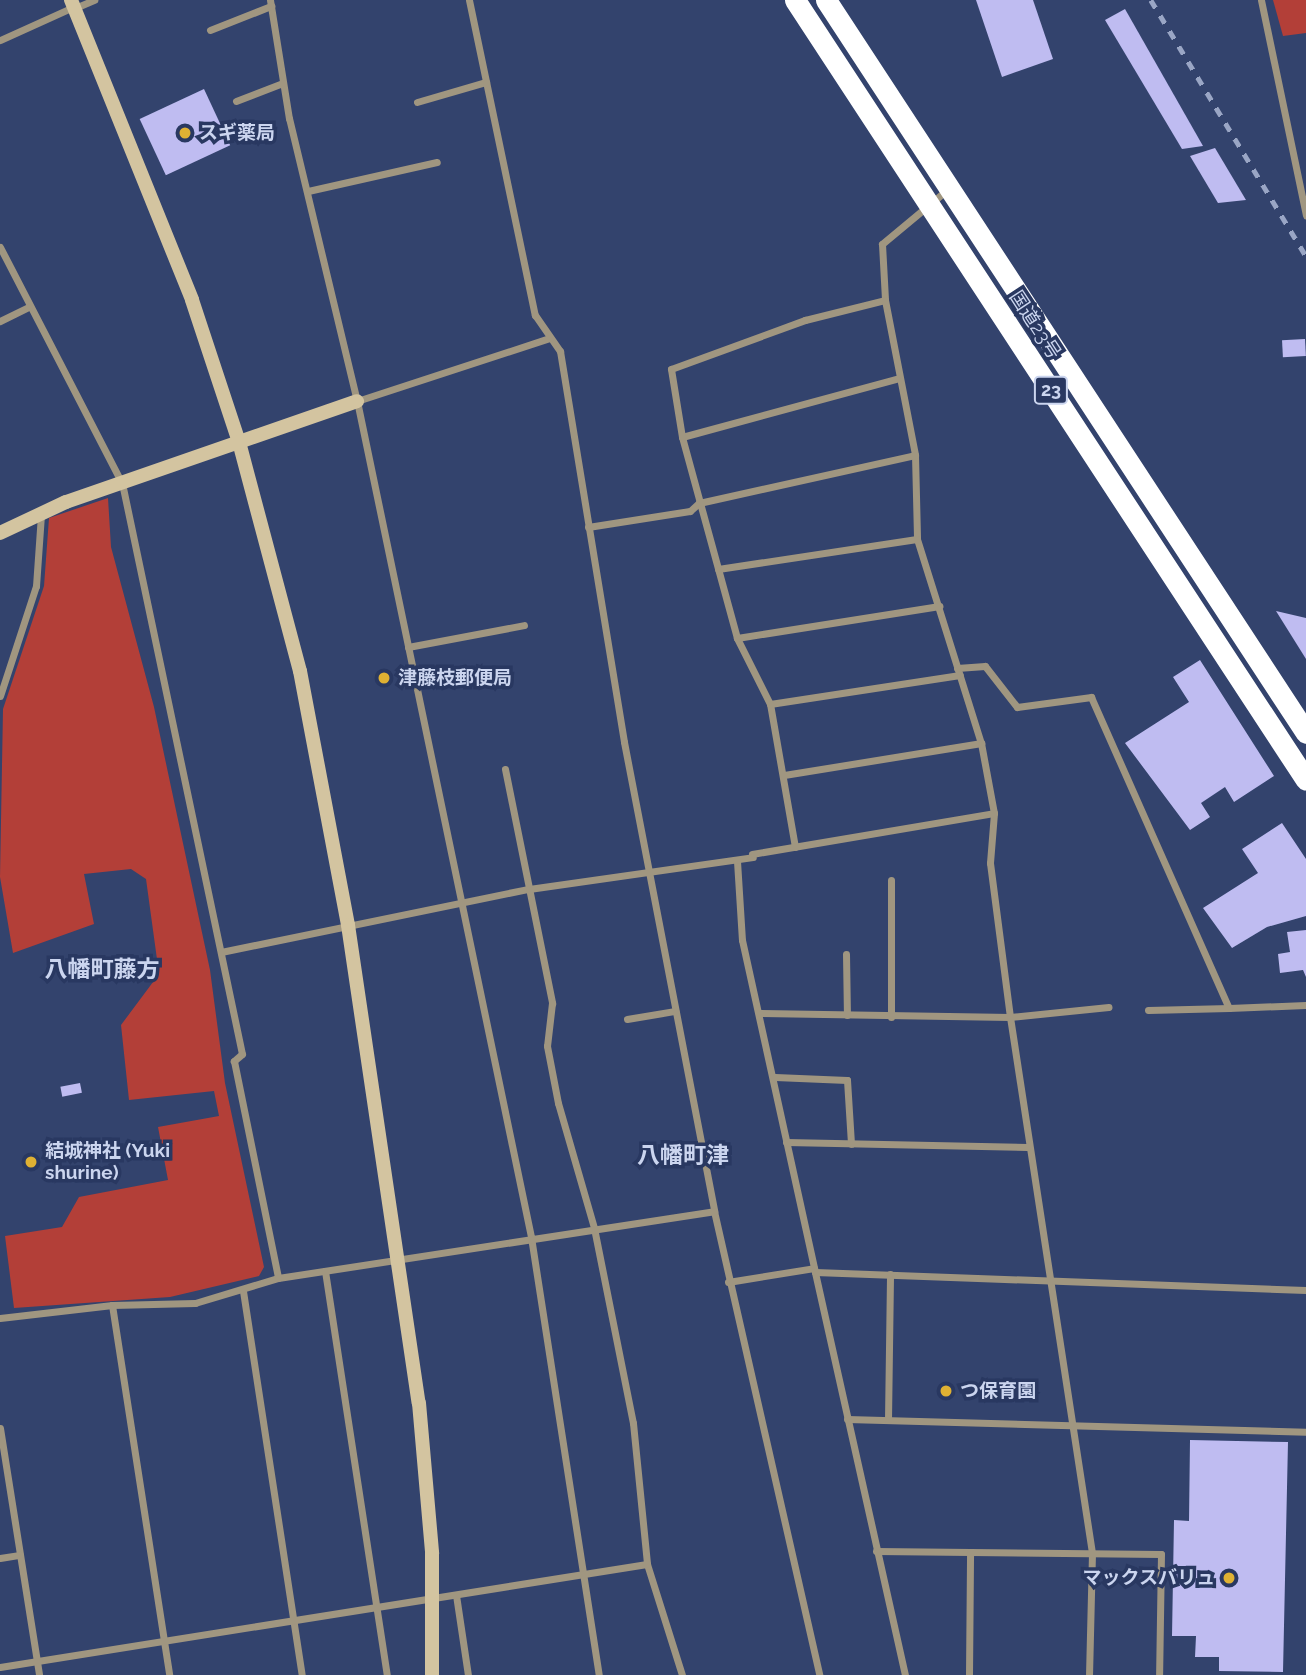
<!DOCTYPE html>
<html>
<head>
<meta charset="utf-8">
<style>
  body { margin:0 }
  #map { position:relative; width:1306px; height:1675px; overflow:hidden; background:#33436d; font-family:Raleway,"Noto Sans JP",sans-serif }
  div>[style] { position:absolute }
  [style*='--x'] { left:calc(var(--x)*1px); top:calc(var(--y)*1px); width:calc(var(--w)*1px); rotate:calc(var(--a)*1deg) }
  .green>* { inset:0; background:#b33f38 }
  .building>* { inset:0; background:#bfbcf1; transform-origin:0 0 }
  .street>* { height:7px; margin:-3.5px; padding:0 3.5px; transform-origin:3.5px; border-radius:3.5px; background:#a09680 }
  .secondary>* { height:14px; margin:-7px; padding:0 7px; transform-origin:7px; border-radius:7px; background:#d3c4a0 }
  .highway>* { height:21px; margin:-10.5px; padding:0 10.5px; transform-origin:10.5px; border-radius:10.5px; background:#fff }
  .rail>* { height:4.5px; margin-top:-2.25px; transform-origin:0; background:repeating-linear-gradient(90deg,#9aa6c5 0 9px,transparent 0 18px) }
  .dots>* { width:19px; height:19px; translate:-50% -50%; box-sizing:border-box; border:4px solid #293861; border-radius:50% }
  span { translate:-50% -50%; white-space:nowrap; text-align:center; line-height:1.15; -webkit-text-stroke:7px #293861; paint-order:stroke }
  .shield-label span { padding:2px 5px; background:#293861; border:2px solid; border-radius:5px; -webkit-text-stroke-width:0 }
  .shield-label { font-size:18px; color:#cbd5ef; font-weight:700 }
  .poi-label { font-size:19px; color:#cbd5ef; font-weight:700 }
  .left { translate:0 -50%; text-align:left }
  .right { translate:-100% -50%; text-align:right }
  .street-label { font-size:19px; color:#cbd5ef }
  .quarter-label { font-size:23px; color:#cbd5ef; font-weight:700 }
</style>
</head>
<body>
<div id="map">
  <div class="green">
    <i style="clip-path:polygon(1273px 0,1306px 0,1306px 33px,1283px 36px)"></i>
    <i style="clip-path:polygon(108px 498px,111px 547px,154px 707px,210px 970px,225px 1083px,264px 1267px,259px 1276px,170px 1297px,14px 1308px,5px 1236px,62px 1227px,79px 1197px,168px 1180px,158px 1127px,219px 1116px,214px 1091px,129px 1100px,121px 1025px,159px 974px,146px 879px,131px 869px,84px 874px,94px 924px,13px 953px,0 877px,3px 709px,44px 586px,49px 518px)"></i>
  </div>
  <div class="building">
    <i style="clip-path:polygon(976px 0,1033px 0,1053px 59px,1002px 77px)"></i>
    <i style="clip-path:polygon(1125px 9px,1203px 146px,1182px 149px,1105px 20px)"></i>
    <i style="left:204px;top:89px;width:62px;height:71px;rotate:65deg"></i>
    <i style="clip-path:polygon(1215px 148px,1246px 200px,1218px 203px,1190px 156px)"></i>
    <i style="left:1305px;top:339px;width:17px;height:23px;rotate:87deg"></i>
    <i style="clip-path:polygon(1276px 611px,1306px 618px,1306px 659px)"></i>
    <i style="clip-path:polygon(1200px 660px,1274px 776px,1234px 802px,1225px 787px,1201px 803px,1210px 817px,1190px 830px,1125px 743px,1189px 702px,1173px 677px)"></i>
    <i style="clip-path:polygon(1282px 823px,1306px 859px,1306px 916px,1267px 927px,1232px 948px,1203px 908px,1258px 873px,1242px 849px)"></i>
    <i style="clip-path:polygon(1306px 930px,1306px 977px,1303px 970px,1280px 973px,1278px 954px,1290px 952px,1287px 932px)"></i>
    <i style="left:80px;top:1083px;width:10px;height:20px;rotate:79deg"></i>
    <i style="clip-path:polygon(1190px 1440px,1288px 1442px,1283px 1672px,1219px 1671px,1219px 1657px,1195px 1657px,1196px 1636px,1172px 1636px,1174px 1520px,1189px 1521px)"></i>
  </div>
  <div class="street">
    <i style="--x:270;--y:0;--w:120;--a:80.9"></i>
    <i style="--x:289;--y:118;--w:291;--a:76.5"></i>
    <i style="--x:357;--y:401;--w:854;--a:78.24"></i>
    <i style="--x:531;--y:1237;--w:443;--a:81.2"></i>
    <i style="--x:469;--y:0;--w:322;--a:78.2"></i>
    <i style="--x:535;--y:315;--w:44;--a:55.2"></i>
    <i style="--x:560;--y:351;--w:396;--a:80.7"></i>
    <i style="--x:624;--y:742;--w:478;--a:79.1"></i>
    <i style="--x:714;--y:1211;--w:476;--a:77.2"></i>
    <i style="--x:1261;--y:0;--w:220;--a:78.2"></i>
    <i style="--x:75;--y:8;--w:21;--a:-23"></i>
    <i style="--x:210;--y:30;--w:66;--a:-21.5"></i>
    <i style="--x:0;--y:40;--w:80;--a:-24.3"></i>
    <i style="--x:236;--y:101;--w:50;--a:-21"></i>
    <i style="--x:417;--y:102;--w:72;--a:-16.2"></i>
    <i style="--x:948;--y:189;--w:86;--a:140.2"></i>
    <i style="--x:882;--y:244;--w:56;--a:86.9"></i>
    <i style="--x:885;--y:300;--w:158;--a:79"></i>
    <i style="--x:915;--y:455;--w:84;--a:88.6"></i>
    <i style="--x:917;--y:539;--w:214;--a:72.6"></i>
    <i style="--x:981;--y:743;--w:71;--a:79.5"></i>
    <i style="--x:994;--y:813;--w:50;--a:94.6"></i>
    <i style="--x:990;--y:863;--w:155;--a:82.6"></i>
    <i style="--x:1010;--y:1017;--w:542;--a:81.3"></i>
    <i style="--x:1092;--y:1553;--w:122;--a:91.4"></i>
    <i style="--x:308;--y:191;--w:132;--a:-12.7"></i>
    <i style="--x:0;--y:247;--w:266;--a:62.7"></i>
    <i style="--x:122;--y:483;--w:583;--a:78.13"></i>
    <i style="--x:242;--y:1054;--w:11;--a:139"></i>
    <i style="--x:234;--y:1061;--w:221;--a:78.5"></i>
    <i style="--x:0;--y:321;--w:32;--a:-26"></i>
    <i style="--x:357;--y:401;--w:203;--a:-18.1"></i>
    <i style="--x:682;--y:437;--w:222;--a:-15.2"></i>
    <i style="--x:588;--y:527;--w:103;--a:-8.9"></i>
    <i style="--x:690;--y:511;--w:12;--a:-42"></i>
    <i style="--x:699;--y:503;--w:221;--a:-12.5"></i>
    <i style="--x:718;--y:569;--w:201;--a:-8.6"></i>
    <i style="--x:737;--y:638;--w:205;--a:-9"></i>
    <i style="--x:408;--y:647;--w:118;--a:-10.7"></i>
    <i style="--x:957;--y:668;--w:28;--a:-4"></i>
    <i style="--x:985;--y:666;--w:52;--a:52"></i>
    <i style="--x:1017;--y:707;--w:75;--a:-7.7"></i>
    <i style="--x:1091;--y:697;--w:340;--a:66.1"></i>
    <i style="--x:1229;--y:1008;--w:77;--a:-2.2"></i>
    <i style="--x:0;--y:696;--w:116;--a:-71.9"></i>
    <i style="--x:36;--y:586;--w:71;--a:-86"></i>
    <i style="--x:770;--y:704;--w:192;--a:-8.7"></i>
    <i style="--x:505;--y:769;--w:239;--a:78.6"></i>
    <i style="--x:552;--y:1003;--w:43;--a:96.6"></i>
    <i style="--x:547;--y:1046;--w:58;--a:79.1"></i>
    <i style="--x:558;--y:1103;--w:130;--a:73.9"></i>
    <i style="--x:594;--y:1228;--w:199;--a:78.7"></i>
    <i style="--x:633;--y:1423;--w:142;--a:84.3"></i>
    <i style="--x:647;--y:1564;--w:116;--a:72.5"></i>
    <i style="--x:784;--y:775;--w:200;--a:-9.2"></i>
    <i style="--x:795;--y:847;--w:145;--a:-99.9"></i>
    <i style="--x:770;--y:704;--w:74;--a:-116.6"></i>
    <i style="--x:737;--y:638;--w:208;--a:-105.3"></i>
    <i style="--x:682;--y:437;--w:69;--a:-99.2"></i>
    <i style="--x:671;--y:369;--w:143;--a:-20.1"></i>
    <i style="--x:805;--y:320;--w:82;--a:-14"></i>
    <i style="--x:752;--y:854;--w:245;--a:-9.6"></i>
    <i style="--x:737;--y:861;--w:79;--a:86.4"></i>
    <i style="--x:742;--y:940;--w:340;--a:77.6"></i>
    <i style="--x:221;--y:952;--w:314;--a:-11.6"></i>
    <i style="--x:529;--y:889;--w:226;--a:-8.1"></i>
    <i style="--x:846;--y:954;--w:61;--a:89.1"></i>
    <i style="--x:1148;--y:1010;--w:81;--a:-1.4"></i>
    <i style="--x:759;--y:1013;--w:251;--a:0.9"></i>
    <i style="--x:1010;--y:1017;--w:99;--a:-5.8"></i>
    <i style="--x:891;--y:1017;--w:137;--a:-90"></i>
    <i style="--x:627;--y:1019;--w:49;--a:-9.5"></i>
    <i style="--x:775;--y:1077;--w:72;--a:2.4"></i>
    <i style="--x:847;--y:1080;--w:64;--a:86.4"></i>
    <i style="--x:786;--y:1142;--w:241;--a:1.2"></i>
    <i style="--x:325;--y:1271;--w:409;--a:81.3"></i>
    <i style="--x:728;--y:1282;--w:87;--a:-9.2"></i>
    <i style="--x:243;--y:1291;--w:389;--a:81.3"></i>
    <i style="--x:112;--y:1305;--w:374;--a:81.2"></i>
    <i style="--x:0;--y:1318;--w:113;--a:-6.6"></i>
    <i style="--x:112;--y:1305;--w:83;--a:-1.4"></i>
    <i style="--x:195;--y:1303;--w:87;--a:-16.8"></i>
    <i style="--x:278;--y:1278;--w:441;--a:-8.7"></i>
    <i style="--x:847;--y:1419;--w:459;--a:1.6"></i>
    <i style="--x:888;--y:1420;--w:146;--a:-89.2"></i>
    <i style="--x:0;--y:1428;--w:250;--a:81"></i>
    <i style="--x:876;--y:1551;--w:285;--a:0.6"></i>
    <i style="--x:1161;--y:1554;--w:121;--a:90.9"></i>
    <i style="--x:0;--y:1558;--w:20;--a:-9"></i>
    <i style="--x:456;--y:1595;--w:81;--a:81.5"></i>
    <i style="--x:0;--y:1667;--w:655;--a:-9.05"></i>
    <i style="--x:905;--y:1675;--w:413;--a:-102.6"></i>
    <i style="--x:815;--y:1272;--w:491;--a:2.1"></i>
    <i style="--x:969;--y:1675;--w:123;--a:-89.5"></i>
  </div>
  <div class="secondary">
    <i style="--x:71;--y:0;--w:323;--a:68"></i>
    <i style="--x:192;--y:300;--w:150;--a:71.7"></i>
    <i style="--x:239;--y:442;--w:237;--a:75.1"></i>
    <i style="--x:300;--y:671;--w:258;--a:79.3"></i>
    <i style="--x:348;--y:925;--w:483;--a:81.6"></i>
    <i style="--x:419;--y:1403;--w:151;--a:85"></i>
    <i style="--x:432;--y:1553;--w:122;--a:90"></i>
    <i style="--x:0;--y:533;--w:73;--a:-25.2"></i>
    <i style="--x:66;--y:502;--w:308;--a:-19.1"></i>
  </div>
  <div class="highway">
    <i style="--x:795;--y:0;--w:932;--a:56.77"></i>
    <i style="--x:826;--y:0;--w:876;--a:56.78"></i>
  </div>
  <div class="rail">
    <i style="--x:1151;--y:0;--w:299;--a:58.8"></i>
  </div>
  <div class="dots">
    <i style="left:185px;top:133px;background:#dfb133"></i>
    <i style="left:384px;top:678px;background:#dfb133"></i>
    <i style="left:31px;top:1162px;background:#dfb133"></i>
    <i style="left:946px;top:1391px;background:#dfb133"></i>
    <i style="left:1229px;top:1578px;background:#dfb133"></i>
  </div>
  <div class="shield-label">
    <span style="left:1051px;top:390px">23</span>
  </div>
  <div class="poi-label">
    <span class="left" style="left:199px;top:133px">スギ薬局</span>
    <span class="left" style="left:398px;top:678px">津藤枝郵便局</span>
    <span class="left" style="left:45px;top:1162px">結城神社 (Yuki<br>shurine)</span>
    <span class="left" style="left:960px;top:1391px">つ保育園</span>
    <span class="right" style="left:1215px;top:1578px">マックスバリュ</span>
  </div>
  <div class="street-label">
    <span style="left:1035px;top:325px;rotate:57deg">国道23号</span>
  </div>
  <div class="quarter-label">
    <span style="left:102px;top:969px">八幡町藤方</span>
    <span style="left:683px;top:1155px">八幡町津</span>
  </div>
</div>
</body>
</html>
